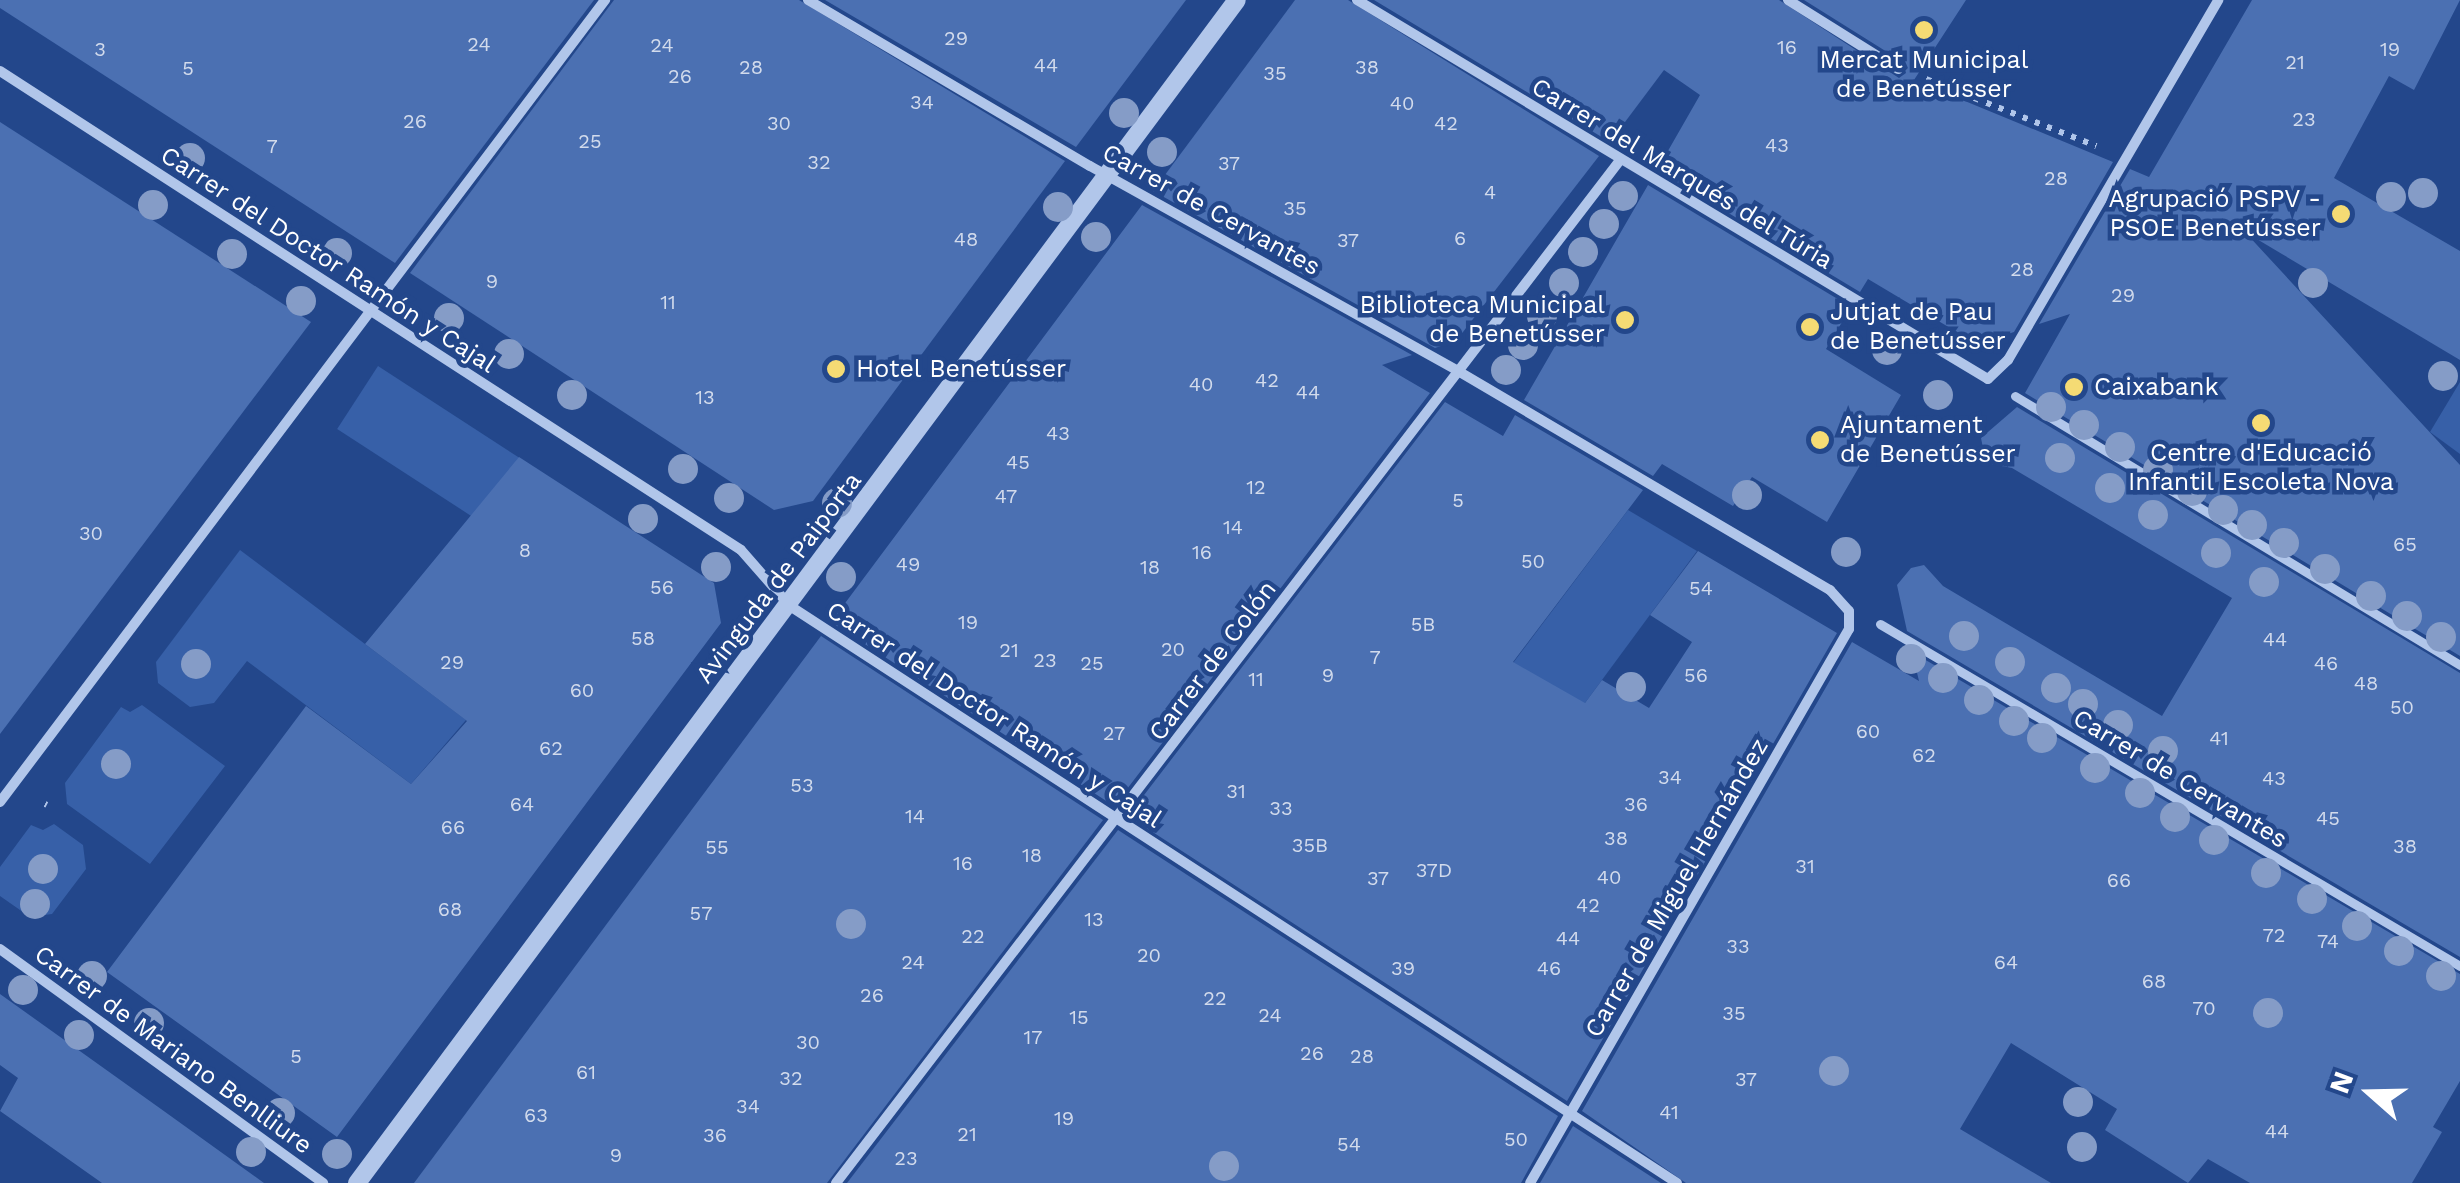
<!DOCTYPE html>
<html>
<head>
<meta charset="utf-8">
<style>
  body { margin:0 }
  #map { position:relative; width:2460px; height:1183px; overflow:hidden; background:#23478b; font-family:"Work Sans",sans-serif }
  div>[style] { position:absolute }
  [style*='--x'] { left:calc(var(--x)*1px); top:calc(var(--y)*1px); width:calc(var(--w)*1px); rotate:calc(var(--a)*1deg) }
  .green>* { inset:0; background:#3760a8; transform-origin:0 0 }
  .building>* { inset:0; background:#4b70b2 }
  .path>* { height:6px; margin-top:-3px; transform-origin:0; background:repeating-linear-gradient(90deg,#b1c6ea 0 5px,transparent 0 13px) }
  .pedestrian>* { height:9px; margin:-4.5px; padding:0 4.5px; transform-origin:4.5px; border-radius:4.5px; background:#b1c6ea }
  .minor>* { height:10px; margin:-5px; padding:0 5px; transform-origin:5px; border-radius:5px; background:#b1c6ea }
  .tertiary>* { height:18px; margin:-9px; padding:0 9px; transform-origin:9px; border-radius:9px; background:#b1c6ea }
  .trees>* { width:30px; height:30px; margin:-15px; border-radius:50%; background:#859cc7 }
  .dots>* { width:28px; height:28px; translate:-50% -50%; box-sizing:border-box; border:5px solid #23478b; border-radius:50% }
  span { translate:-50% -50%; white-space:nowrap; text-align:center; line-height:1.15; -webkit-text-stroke:9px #23478b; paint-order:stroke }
  .number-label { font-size:20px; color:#d2dbec }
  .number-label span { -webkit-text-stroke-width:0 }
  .poi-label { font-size:25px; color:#fff }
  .right { translate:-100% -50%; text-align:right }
  .left { translate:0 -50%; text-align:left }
  .street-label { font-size:25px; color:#fff }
  .north { position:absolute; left:2320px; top:1043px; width:100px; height:100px; -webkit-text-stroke:8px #23478b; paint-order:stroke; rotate:290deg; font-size:28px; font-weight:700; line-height:40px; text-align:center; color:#fff }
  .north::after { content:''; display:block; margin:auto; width:35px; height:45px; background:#fff; clip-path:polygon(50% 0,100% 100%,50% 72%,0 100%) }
</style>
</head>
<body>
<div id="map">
  <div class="green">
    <i style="left:378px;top:366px;width:168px;height:75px;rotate:33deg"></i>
    <i style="clip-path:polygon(2460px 382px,2460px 454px,2430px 432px)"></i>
    <i style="clip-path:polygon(1628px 510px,1697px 551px,1585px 703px,1480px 707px)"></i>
    <i style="clip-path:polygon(240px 550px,466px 720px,411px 784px,247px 661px,214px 703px,190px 707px,158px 683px,156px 662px)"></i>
    <i style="clip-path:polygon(142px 705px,225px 766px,150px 864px,67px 804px,65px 783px,121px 707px,130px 712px)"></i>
    <i style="clip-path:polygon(54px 824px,83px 845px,86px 869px,52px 914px,30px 917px,0 896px,0 867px,31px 825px,43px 830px)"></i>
  </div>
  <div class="building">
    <i style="clip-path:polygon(0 0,594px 0,395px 263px,0 8px)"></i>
    <i style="clip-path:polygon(614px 0,799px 0,1065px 161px,813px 501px,774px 510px,410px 273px)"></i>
    <i style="clip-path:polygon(825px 0,1186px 0,1076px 147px)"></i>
    <i style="clip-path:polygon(1295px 0,1348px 0,1599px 156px,1456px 341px,1435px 348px,1153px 191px)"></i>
    <i style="clip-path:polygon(1374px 0,1779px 0,1899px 78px,1906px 73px,1903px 62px,1804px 0,1966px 0,1914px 80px,2113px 162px,2014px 332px,1977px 344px,1868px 279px,1860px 292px,1657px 170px,1700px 95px,1664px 70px,1610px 142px)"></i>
    <i style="clip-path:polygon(2252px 0,2460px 0,2414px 90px,2389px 76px,2334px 178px,2460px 251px,2460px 360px,2245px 232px,2460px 465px,2460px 656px,2025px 393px,2070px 314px,2039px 324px,2130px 169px,2149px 177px)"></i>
    <i style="clip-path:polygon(0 122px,311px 322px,0 734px)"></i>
    <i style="clip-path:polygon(1648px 185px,1851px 307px,1826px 349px,1901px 395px,1827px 522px,1752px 477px,1733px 506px,1662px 464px,1653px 476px,1524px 400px)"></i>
    <i style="clip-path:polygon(1142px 205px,1412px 355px,1382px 365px,1430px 393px,1114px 806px,831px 622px)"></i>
    <i style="clip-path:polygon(1445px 402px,1503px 436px,1515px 415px,1643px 490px,1513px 662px,1585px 703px,1602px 680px,1649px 708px,1692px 642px,1650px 615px,1698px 551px,1837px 633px,1567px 1101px,1128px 816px)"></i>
    <i style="clip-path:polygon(2017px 407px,2460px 673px,2460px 957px,1907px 631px,1897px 585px,1911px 568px,1924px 565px,1943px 586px,2162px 716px,2232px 598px,2012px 468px,1986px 463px,1981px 438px)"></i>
    <i style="clip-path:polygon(519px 457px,714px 583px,721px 623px,337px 1137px,107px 972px,306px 706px,411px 784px,467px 721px,365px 644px)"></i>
    <i style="clip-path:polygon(821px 636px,1103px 820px,827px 1183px,414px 1183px)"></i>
    <i style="clip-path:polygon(1852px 642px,1919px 681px,1912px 652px,2460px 974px,2460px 1081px,2433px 1127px,2442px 1132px,2412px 1183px,2250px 1183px,2208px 1159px,2188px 1183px,2105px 1130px,2117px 1109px,2011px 1043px,1960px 1129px,2051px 1183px,1686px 1183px,1582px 1111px)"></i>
    <i style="clip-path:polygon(1118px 830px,1558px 1116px,1521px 1183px,847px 1183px)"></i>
    <i style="clip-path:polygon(0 994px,161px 1109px,264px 1183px,102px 1183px,0 1111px,18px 1078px,0 1065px)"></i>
    <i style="clip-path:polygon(1573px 1126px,1661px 1183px,1540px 1183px)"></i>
  </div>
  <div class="path">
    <i style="--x:1926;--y:79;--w:183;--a:21.5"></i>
    <i style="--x:45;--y:804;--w:2;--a:27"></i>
  </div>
  <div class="pedestrian">
    <i style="--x:2015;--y:396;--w:520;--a:31.15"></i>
    <i style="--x:1880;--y:624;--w:673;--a:30.53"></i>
  </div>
  <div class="minor">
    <i style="--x:808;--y:0;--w:327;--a:30.5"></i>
    <i style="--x:1090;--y:166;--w:421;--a:29.1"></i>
    <i style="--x:1458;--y:371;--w:432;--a:30.5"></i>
    <i style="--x:1830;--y:590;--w:28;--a:48"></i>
    <i style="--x:1849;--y:611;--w:18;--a:90"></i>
    <i style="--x:1849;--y:629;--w:639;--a:119.93"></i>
    <i style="--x:1357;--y:0;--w:736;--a:30.99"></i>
    <i style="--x:1988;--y:379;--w:28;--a:-44"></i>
    <i style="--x:2008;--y:360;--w:417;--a:-59.7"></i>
    <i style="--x:1788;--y:0;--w:130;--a:32.1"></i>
    <i style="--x:0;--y:71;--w:882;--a:32.88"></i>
    <i style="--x:741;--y:550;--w:74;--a:48.8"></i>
    <i style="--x:790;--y:606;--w:1058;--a:33.04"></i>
    <i style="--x:0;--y:802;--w:1005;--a:-52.97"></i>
    <i style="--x:0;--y:949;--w:399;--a:35.9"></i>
    <i style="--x:836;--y:1183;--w:1289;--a:-52.53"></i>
  </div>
  <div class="tertiary">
    <i style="--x:357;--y:1183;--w:1474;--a:-53.36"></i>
  </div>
  <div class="trees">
    <i style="left:1124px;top:113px"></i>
    <i style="left:1162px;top:152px"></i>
    <i style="left:190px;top:158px"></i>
    <i style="left:2423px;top:193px"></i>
    <i style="left:1623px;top:196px"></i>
    <i style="left:2391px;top:197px"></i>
    <i style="left:153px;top:205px"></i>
    <i style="left:1058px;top:207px"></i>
    <i style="left:1604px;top:224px"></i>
    <i style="left:1096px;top:237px"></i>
    <i style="left:1583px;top:252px"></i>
    <i style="left:337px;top:253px"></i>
    <i style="left:232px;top:254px"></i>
    <i style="left:1564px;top:283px"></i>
    <i style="left:2313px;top:283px"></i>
    <i style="left:301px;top:301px"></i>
    <i style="left:1542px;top:316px"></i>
    <i style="left:449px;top:318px"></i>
    <i style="left:1523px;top:345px"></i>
    <i style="left:1887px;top:350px"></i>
    <i style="left:509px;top:354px"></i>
    <i style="left:1506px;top:370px"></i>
    <i style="left:2443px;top:376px"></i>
    <i style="left:572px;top:395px"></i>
    <i style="left:1938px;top:395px"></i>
    <i style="left:2051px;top:407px"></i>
    <i style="left:2084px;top:425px"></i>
    <i style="left:2120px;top:447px"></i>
    <i style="left:2060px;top:458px"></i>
    <i style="left:683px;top:469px"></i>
    <i style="left:2158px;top:470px"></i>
    <i style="left:2110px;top:488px"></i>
    <i style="left:2192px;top:491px"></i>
    <i style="left:1747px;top:495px"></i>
    <i style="left:729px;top:498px"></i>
    <i style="left:837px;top:503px"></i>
    <i style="left:2223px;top:510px"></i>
    <i style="left:2153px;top:515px"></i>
    <i style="left:643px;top:519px"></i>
    <i style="left:2252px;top:525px"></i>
    <i style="left:2284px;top:543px"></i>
    <i style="left:1846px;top:552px"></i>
    <i style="left:2216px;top:553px"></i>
    <i style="left:716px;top:567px"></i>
    <i style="left:2325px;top:569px"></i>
    <i style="left:841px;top:577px"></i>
    <i style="left:2264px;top:582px"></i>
    <i style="left:2371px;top:596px"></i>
    <i style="left:2407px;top:616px"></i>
    <i style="left:1964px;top:636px"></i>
    <i style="left:2441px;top:637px"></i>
    <i style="left:1911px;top:659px"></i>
    <i style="left:2010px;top:662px"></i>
    <i style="left:196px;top:664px"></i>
    <i style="left:1943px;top:678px"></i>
    <i style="left:1631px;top:687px"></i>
    <i style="left:2056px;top:688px"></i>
    <i style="left:1979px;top:700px"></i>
    <i style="left:2083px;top:704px"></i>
    <i style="left:2014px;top:721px"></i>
    <i style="left:2118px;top:725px"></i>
    <i style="left:2042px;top:738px"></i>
    <i style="left:2163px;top:751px"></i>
    <i style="left:116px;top:764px"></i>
    <i style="left:2095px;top:768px"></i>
    <i style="left:2140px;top:793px"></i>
    <i style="left:2175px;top:817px"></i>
    <i style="left:2214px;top:840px"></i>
    <i style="left:43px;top:869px"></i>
    <i style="left:2266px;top:873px"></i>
    <i style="left:2312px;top:899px"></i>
    <i style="left:35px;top:904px"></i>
    <i style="left:851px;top:924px"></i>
    <i style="left:2357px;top:926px"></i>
    <i style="left:2399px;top:951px"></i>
    <i style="left:92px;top:976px"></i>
    <i style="left:2441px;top:976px"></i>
    <i style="left:23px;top:990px"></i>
    <i style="left:2268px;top:1013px"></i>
    <i style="left:149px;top:1023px"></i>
    <i style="left:79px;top:1035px"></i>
    <i style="left:1834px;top:1071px"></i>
    <i style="left:2078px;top:1102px"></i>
    <i style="left:280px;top:1113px"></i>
    <i style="left:2082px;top:1147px"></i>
    <i style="left:251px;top:1152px"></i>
    <i style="left:337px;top:1154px"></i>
    <i style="left:1224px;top:1166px"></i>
  </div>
  <div class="dots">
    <i style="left:1924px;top:30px;background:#f5db74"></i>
    <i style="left:2341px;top:214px;background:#f5db74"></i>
    <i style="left:1625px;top:320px;background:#f5db74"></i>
    <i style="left:1810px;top:327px;background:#f5db74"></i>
    <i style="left:836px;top:369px;background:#f5db74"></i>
    <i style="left:2074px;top:387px;background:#f5db74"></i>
    <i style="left:2261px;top:423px;background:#f5db74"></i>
    <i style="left:1820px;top:440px;background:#f5db74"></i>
  </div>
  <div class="number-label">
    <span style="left:956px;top:38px">29</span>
    <span style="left:479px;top:44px">24</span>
    <span style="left:662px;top:45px">24</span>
    <span style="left:1787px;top:47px">16</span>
    <span style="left:100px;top:49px">3</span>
    <span style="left:2390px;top:49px">19</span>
    <span style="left:2295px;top:62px">21</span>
    <span style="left:1046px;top:65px">44</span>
    <span style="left:751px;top:67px">28</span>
    <span style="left:1367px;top:67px">38</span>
    <span style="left:188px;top:68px">5</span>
    <span style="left:1275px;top:73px">35</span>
    <span style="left:680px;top:76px">26</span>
    <span style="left:922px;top:102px">34</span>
    <span style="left:1402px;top:103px">40</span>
    <span style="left:2304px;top:119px">23</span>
    <span style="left:415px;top:121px">26</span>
    <span style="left:779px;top:123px">30</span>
    <span style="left:1446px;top:123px">42</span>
    <span style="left:590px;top:141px">25</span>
    <span style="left:1777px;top:145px">43</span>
    <span style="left:272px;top:146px">7</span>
    <span style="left:819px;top:162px">32</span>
    <span style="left:1229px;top:163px">37</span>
    <span style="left:2056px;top:178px">28</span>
    <span style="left:1490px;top:192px">4</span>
    <span style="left:1295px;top:208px">35</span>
    <span style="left:1460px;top:238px">6</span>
    <span style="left:966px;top:239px">48</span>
    <span style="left:1348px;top:240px">37</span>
    <span style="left:2022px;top:269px">28</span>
    <span style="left:492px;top:281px">9</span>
    <span style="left:2123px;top:295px">29</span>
    <span style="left:668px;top:302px">11</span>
    <span style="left:1267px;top:380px">42</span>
    <span style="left:1201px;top:384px">40</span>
    <span style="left:1308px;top:392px">44</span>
    <span style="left:705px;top:397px">13</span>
    <span style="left:1058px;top:433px">43</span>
    <span style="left:1018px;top:462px">45</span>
    <span style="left:1256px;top:487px">12</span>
    <span style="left:1006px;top:496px">47</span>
    <span style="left:1458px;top:500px">5</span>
    <span style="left:1233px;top:527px">14</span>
    <span style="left:91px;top:533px">30</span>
    <span style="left:2405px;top:544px">65</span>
    <span style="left:525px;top:550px">8</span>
    <span style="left:1202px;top:552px">16</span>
    <span style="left:1533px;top:561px">50</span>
    <span style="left:908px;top:564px">49</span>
    <span style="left:1150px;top:567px">18</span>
    <span style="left:662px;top:587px">56</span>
    <span style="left:1701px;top:588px">54</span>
    <span style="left:968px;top:622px">19</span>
    <span style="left:1423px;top:624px">5B</span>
    <span style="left:643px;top:638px">58</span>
    <span style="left:2275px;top:639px">44</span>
    <span style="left:1173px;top:649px">20</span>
    <span style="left:1009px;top:650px">21</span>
    <span style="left:1375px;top:657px">7</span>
    <span style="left:1045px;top:660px">23</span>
    <span style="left:452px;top:662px">29</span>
    <span style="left:1092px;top:663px">25</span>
    <span style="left:2326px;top:663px">46</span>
    <span style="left:1328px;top:675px">9</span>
    <span style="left:1696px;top:675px">56</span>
    <span style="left:1256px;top:679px">11</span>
    <span style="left:2366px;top:683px">48</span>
    <span style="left:582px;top:690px">60</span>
    <span style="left:2402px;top:707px">50</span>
    <span style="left:1868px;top:731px">60</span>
    <span style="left:1114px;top:733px">27</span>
    <span style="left:2219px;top:738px">41</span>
    <span style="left:551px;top:748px">62</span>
    <span style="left:1924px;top:755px">62</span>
    <span style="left:1670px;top:777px">34</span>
    <span style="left:2274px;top:778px">43</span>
    <span style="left:802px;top:785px">53</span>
    <span style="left:1236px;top:791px">31</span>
    <span style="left:522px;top:804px">64</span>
    <span style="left:1636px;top:804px">36</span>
    <span style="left:1281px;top:808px">33</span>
    <span style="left:915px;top:816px">14</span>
    <span style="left:2328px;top:818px">45</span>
    <span style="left:453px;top:827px">66</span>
    <span style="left:1616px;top:838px">38</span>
    <span style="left:1310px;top:845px">35B</span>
    <span style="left:2405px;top:846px">38</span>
    <span style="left:717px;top:847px">55</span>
    <span style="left:1032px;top:855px">18</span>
    <span style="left:963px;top:863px">16</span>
    <span style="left:1805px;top:866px">31</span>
    <span style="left:1434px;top:870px">37D</span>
    <span style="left:1609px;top:877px">40</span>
    <span style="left:1378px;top:878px">37</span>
    <span style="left:2119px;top:880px">66</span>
    <span style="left:1588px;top:905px">42</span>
    <span style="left:450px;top:909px">68</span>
    <span style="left:701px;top:913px">57</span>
    <span style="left:1094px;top:919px">13</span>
    <span style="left:2274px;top:935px">72</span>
    <span style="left:973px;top:936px">22</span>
    <span style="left:1568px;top:938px">44</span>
    <span style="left:2328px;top:941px">74</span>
    <span style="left:1738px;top:946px">33</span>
    <span style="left:1149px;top:955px">20</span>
    <span style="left:913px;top:962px">24</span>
    <span style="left:2006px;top:962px">64</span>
    <span style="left:1403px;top:968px">39</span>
    <span style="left:1549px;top:968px">46</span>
    <span style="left:2154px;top:981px">68</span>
    <span style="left:872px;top:995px">26</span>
    <span style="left:1215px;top:998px">22</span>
    <span style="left:2204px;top:1008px">70</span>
    <span style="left:1734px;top:1013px">35</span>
    <span style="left:1270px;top:1015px">24</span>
    <span style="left:1079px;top:1017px">15</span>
    <span style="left:1033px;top:1037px">17</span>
    <span style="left:808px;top:1042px">30</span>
    <span style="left:1312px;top:1053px">26</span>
    <span style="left:296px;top:1056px">5</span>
    <span style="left:1362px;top:1056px">28</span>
    <span style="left:586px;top:1072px">61</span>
    <span style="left:791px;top:1078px">32</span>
    <span style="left:1746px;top:1079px">37</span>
    <span style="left:748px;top:1106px">34</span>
    <span style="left:1669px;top:1112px">41</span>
    <span style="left:536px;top:1115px">63</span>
    <span style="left:1064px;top:1118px">19</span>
    <span style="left:2277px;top:1131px">44</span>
    <span style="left:967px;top:1134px">21</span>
    <span style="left:715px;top:1135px">36</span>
    <span style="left:1516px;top:1139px">50</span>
    <span style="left:1349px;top:1144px">54</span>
    <span style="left:616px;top:1155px">9</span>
    <span style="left:906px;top:1158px">23</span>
  </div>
  <div class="poi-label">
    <span style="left:1924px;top:75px">Mercat Municipal<br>de Benetússer</span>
    <span class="right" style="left:2321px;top:214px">Agrupació PSPV -<br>PSOE Benetússer</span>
    <span class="right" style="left:1605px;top:320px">Biblioteca Municipal<br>de Benetússer</span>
    <span class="left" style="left:1830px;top:327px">Jutjat de Pau<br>de Benetússer</span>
    <span class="left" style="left:856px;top:369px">Hotel Benetússer</span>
    <span class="left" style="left:2094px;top:387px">Caixabank</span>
    <span class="left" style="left:1840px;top:440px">Ajuntament<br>de Benetússer</span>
    <span style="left:2261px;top:468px">Centre d'Educació<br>Infantil Escoleta Nova</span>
  </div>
  <div class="street-label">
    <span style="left:1682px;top:174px;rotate:31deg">Carrer del Marqués del Túria</span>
    <span style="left:1211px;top:210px;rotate:29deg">Carrer de Cervantes</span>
    <span style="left:328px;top:260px;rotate:33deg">Carrer del Doctor Ramón y Cajal</span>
    <span style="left:779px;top:578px;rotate:-53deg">Avinguda de Paiporta</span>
    <span style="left:1213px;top:661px;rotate:-53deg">Carrer de Colón</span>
    <span style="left:994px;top:715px;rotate:33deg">Carrer del Doctor Ramón y Cajal</span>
    <span style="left:2180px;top:779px;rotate:31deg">Carrer de Cervantes</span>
    <span style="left:1677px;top:888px;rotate:-60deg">Carrer de Miguel Hernández</span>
    <span style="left:173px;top:1050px;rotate:36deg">Carrer de Mariano Benlliure</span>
  </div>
  <div class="north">N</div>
</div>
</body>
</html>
